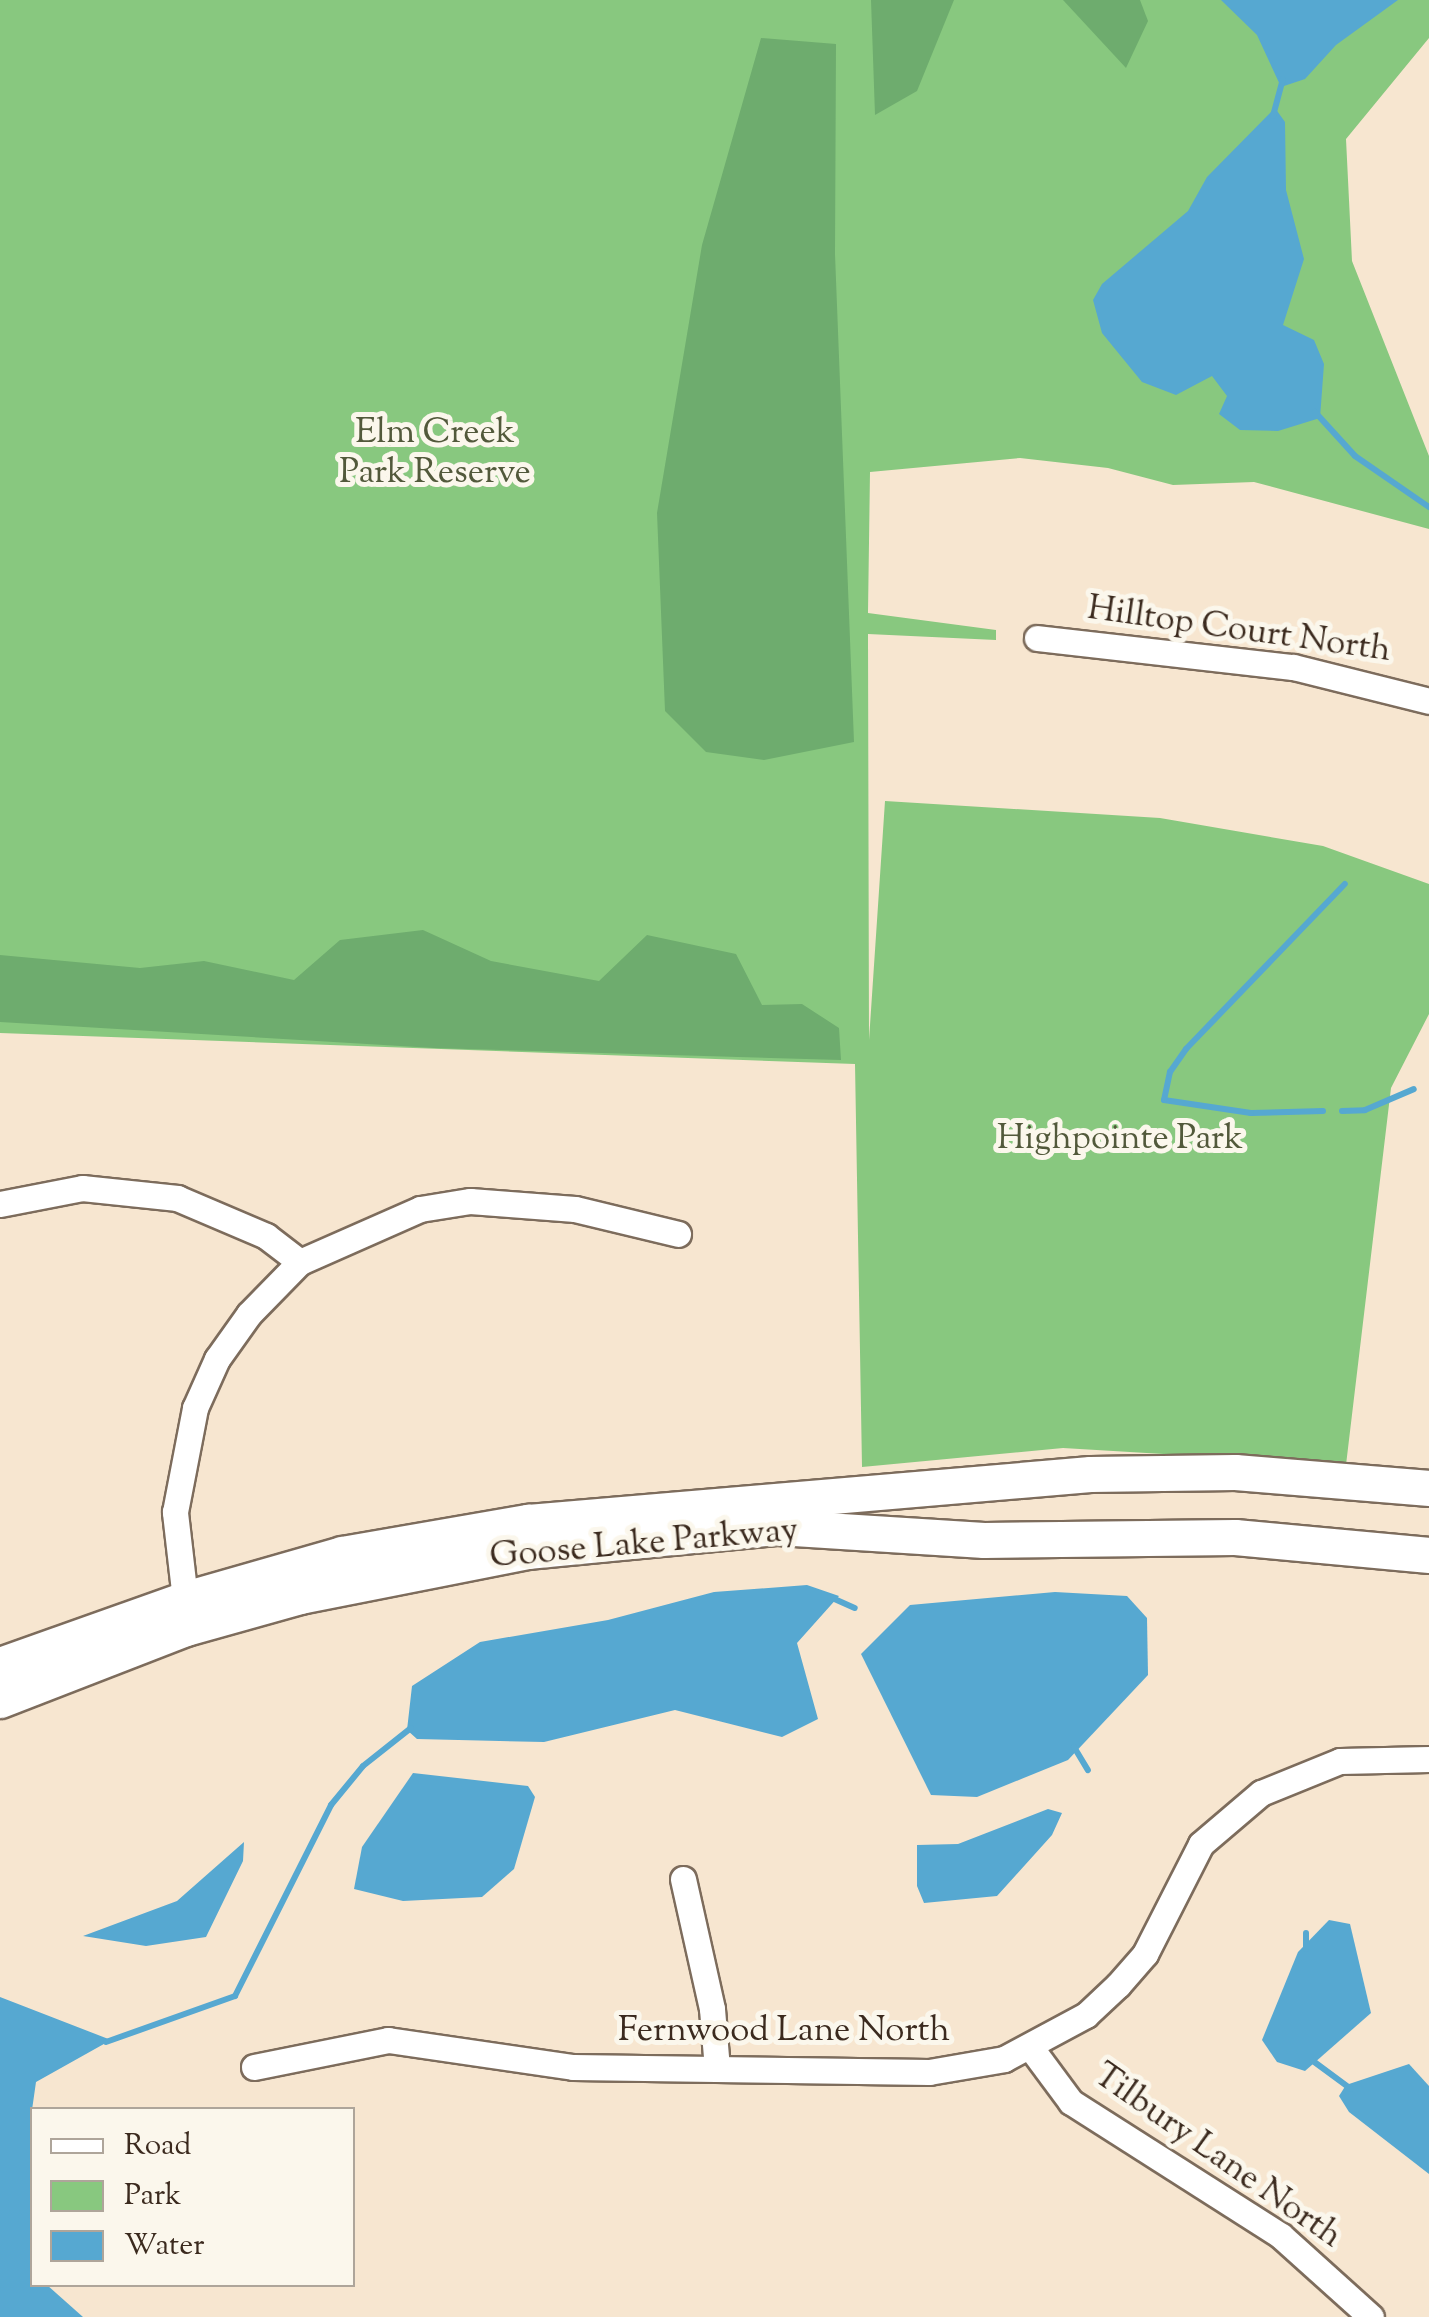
<!DOCTYPE html>
<html>
<head>
<meta charset="utf-8">
<style>
  body { margin:0 }
  #map { position:relative; width:1429px; height:2317px; overflow:hidden; background:#f7e6d0; font-family:"Sorts Mill Goudy",serif }
  div>[style] { position:absolute }
  [style*='--x'] { left:calc(var(--x)*1px); top:calc(var(--y)*1px); width:calc(var(--w)*1px); rotate:calc(var(--a)*1deg) }
  .green>* { inset:0; background:#88c87f }
  .forest>* { inset:0; background:#6eac6e }
  .water>* { inset:0; background:#56a8d1 }
  .stream>* { height:6px; margin:-3px; padding:0 3px; transform-origin:3px; border-radius:3px; background:#56a8d1 }
  .roads { filter:drop-shadow(2px 0 #7d6c5c) drop-shadow(-2px 0 #7d6c5c) drop-shadow(0 2px #7d6c5c) drop-shadow(0 -2px #7d6c5c) }
  .street>* { height:25px; margin:-12.5px; padding:0 12.5px; transform-origin:12.5px; border-radius:12.5px; background:#fff }
  .secondary>* { height:35px; margin:-17.5px; padding:0 17.5px; transform-origin:17.5px; border-radius:17.5px; background:#fff }
  span { translate:-50% -50%; white-space:nowrap; text-align:center; line-height:1.15; -webkit-text-stroke:10px #fbf7ec; paint-order:stroke }
  .park-label { font-size:35px; color:#52593b }
  .street-label { font-size:35px; color:#3b2a1e }
  .legend { position:absolute; left:30px; top:2107px; width:325px; height:180px; box-sizing:border-box; background:#fbf7ec; border:2px solid #aea59a; margin:0; padding:12px 18px; list-style:none; font-size:30px; color:#3b2a1e }
  .legend li { display:flex; align-items:center; gap:20px; height:50px }
  .legend b { width:50px; border:2px solid #aea59a }
</style>
</head>
<body>
<div id="map">
  <div class="green">
    <i style="clip-path:polygon(0 0,1429px 0,1429px 38px,1346px 139px,1352px 261px,1429px 456px,1429px 529px,1254px 482px,1173px 485px,1108px 468px,1020px 458px,870px 472px,868px 613px,996px 630px,996px 640px,868px 634px,869px 1040px,885px 801px,1160px 818px,1323px 846px,1429px 884px,1429px 1014px,1391px 1088px,1346px 1465px,1063px 1448px,862px 1467px,855px 1064px,0 1033px)"></i>
  </div>
  <div class="forest">
    <i style="clip-path:polygon(871px 0,954px 0,917px 91px,875px 115px)"></i>
    <i style="clip-path:polygon(1063px 0,1140px 0,1148px 21px,1126px 68px)"></i>
    <i style="clip-path:polygon(761px 38px,836px 44px,835px 254px,854px 742px,764px 760px,706px 752px,665px 711px,657px 513px,702px 245px)"></i>
    <i style="clip-path:polygon(423px 930px,491px 961px,599px 981px,647px 935px,736px 954px,762px 1005px,802px 1004px,839px 1028px,841px 1060px,434px 1048px,0 1022px,0 955px,140px 968px,204px 961px,294px 980px,340px 940px)"></i>
  </div>
  <div class="water">
    <i style="clip-path:polygon(1221px 0,1398px 0,1336px 45px,1305px 79px,1281px 87px,1257px 35px)"></i>
    <i style="clip-path:polygon(1275px 108px,1285px 122px,1286px 190px,1304px 259px,1283px 325px,1314px 340px,1324px 364px,1320px 418px,1278px 431px,1240px 430px,1219px 414px,1227px 396px,1212px 376px,1176px 395px,1142px 382px,1102px 333px,1093px 300px,1102px 284px,1188px 211px,1207px 177px)"></i>
    <i style="clip-path:polygon(807px 1585px,839px 1596px,797px 1643px,818px 1719px,782px 1737px,675px 1710px,544px 1742px,417px 1739px,407px 1730px,412px 1686px,480px 1642px,608px 1620px,714px 1592px)"></i>
    <i style="clip-path:polygon(1055px 1592px,1127px 1596px,1147px 1618px,1148px 1675px,1068px 1760px,977px 1797px,931px 1795px,861px 1654px,910px 1605px)"></i>
    <i style="clip-path:polygon(413px 1773px,528px 1786px,535px 1797px,514px 1869px,482px 1897px,403px 1901px,354px 1889px,362px 1847px)"></i>
    <i style="clip-path:polygon(1048px 1809px,1062px 1813px,1052px 1835px,997px 1896px,924px 1903px,917px 1886px,917px 1845px,958px 1844px)"></i>
    <i style="clip-path:polygon(244px 1842px,243px 1861px,206px 1937px,146px 1946px,83px 1936px,177px 1901px)"></i>
    <i style="clip-path:polygon(1329px 1920px,1350px 1924px,1371px 2013px,1305px 2071px,1277px 2062px,1262px 2040px,1298px 1952px)"></i>
    <i style="clip-path:polygon(0 1997px,111px 2040px,36px 2082px,32px 2110px,32px 2284px,47px 2285px,83px 2317px,0 2317px)"></i>
    <i style="clip-path:polygon(1409px 2064px,1429px 2086px,1429px 2174px,1349px 2112px,1339px 2096px,1346px 2085px)"></i>
  </div>
  <div class="stream">
    <i style="--x:1273;--y:116;--w:38;--a:-75"></i>
    <i style="--x:1315;--y:412;--w:59;--a:47.7"></i>
    <i style="--x:1355;--y:456;--w:90;--a:34.6"></i>
    <i style="--x:1323;--y:1111;--w:72;--a:178.4"></i>
    <i style="--x:1251;--y:1113;--w:88;--a:-171.5"></i>
    <i style="--x:1164;--y:1100;--w:29;--a:-78"></i>
    <i style="--x:1170;--y:1072;--w:28;--a:-55"></i>
    <i style="--x:1186;--y:1049;--w:229;--a:-46.1"></i>
    <i style="--x:1342;--y:1111;--w:23;--a:-2"></i>
    <i style="--x:1365;--y:1110;--w:53;--a:-23.2"></i>
    <i style="--x:830;--y:1597;--w:27;--a:24"></i>
    <i style="--x:1074;--y:1747;--w:27;--a:59"></i>
    <i style="--x:1306;--y:1933;--w:16;--a:90"></i>
    <i style="--x:106;--y:2042;--w:137;--a:-19.6"></i>
    <i style="--x:235;--y:1996;--w:214;--a:-63.3"></i>
    <i style="--x:331;--y:1805;--w:50;--a:-50.6"></i>
    <i style="--x:363;--y:1766;--w:61;--a:-38.4"></i>
    <i style="--x:1313;--y:2061;--w:47;--a:36.4"></i>
  </div>
  <div class="roads">
    <div class="street">
      <i style="--x:1037;--y:638;--w:258;--a:6.5"></i>
      <i style="--x:1293;--y:667;--w:140;--a:14"></i>
      <i style="--x:0;--y:1204;--w:84;--a:-11"></i>
      <i style="--x:82;--y:1188;--w:96;--a:6"></i>
      <i style="--x:177;--y:1198;--w:97;--a:23.1"></i>
      <i style="--x:266;--y:1236;--w:43;--a:37.4"></i>
      <i style="--x:185;--y:1599;--w:88;--a:-96.6"></i>
      <i style="--x:175;--y:1512;--w:106;--a:-79.1"></i>
      <i style="--x:195;--y:1408;--w:54;--a:-65.8"></i>
      <i style="--x:217;--y:1359;--w:55;--a:-54.6"></i>
      <i style="--x:249;--y:1314;--w:73;--a:-45.6"></i>
      <i style="--x:300;--y:1262;--w:131;--a:-23.8"></i>
      <i style="--x:420;--y:1209;--w:51;--a:-9.1"></i>
      <i style="--x:470;--y:1201;--w:105;--a:4.4"></i>
      <i style="--x:575;--y:1209;--w:106;--a:13.6"></i>
      <i style="--x:683;--y:1879;--w:133;--a:77.4"></i>
      <i style="--x:712;--y:2009;--w:59;--a:85.2"></i>
      <i style="--x:1031;--y:2048;--w:67;--a:53.5"></i>
      <i style="--x:1071;--y:2102;--w:249;--a:32.5"></i>
      <i style="--x:1281;--y:2236;--w:121;--a:42"></i>
      <i style="--x:254;--y:2067;--w:137;--a:-11.4"></i>
      <i style="--x:388;--y:2040;--w:187;--a:8.3"></i>
      <i style="--x:573;--y:2067;--w:356;--a:0.8"></i>
      <i style="--x:929;--y:2072;--w:76;--a:-9.8"></i>
      <i style="--x:1004;--y:2059;--w:93;--a:-28.2"></i>
      <i style="--x:1086;--y:2015;--w:44;--a:-43.2"></i>
      <i style="--x:1118;--y:1985;--w:41;--a:-48.9"></i>
      <i style="--x:1145;--y:1954;--w:123;--a:-63"></i>
      <i style="--x:1201;--y:1844;--w:79;--a:-40.4"></i>
      <i style="--x:1261;--y:1793;--w:85;--a:-22.1"></i>
      <i style="--x:1340;--y:1761;--w:89;--a:-1.3"></i>
    </div>
    <div class="secondary">
      <i style="--x:0;--y:1665;--w:196;--a:-19.6"></i>
      <i style="--x:185;--y:1599;--w:163;--a:-16"></i>
      <i style="--x:342;--y:1554;--w:189;--a:-9.8"></i>
      <i style="--x:528;--y:1522;--w:564;--a:-4.88"></i>
      <i style="--x:1090;--y:1474;--w:145;--a:-0.8"></i>
      <i style="--x:1235;--y:1472;--w:195;--a:4.7"></i>
      <i style="--x:0;--y:1700;--w:199;--a:-21.2"></i>
      <i style="--x:186;--y:1628;--w:118;--a:-15.7"></i>
      <i style="--x:300;--y:1596;--w:231;--a:-11.2"></i>
      <i style="--x:527;--y:1551;--w:252;--a:-5.5"></i>
      <i style="--x:778;--y:1527;--w:206;--a:3.6"></i>
      <i style="--x:984;--y:1540;--w:251;--a:-0.7"></i>
      <i style="--x:1235;--y:1537;--w:195;--a:5.3"></i>
    </div>
  </div>
  <div class="park-label">
    <span style="left:435px;top:454px">Elm Creek<br>Park Reserve</span>
    <span style="left:1120px;top:1140px">Highpointe Park</span>
  </div>
  <div class="street-label">
    <span style="left:1239px;top:631px;rotate:8deg">Hilltop Court North</span>
    <span style="left:644px;top:1545px;rotate:-5deg">Goose Lake Parkway</span>
    <span style="left:784px;top:2032px">Fernwood Lane North</span>
    <span style="left:1217px;top:2157px;rotate:35deg">Tilbury Lane North</span>
  </div>
  <ul class="legend">
  <li><b style="height:12px;background:#fff"></b>Road</li>
  <li><b style="height:28px;background:#88c87f"></b>Park</li>
  <li><b style="height:28px;background:#56a8d1"></b>Water</li>
  </ul>
</div>
</body>
</html>
